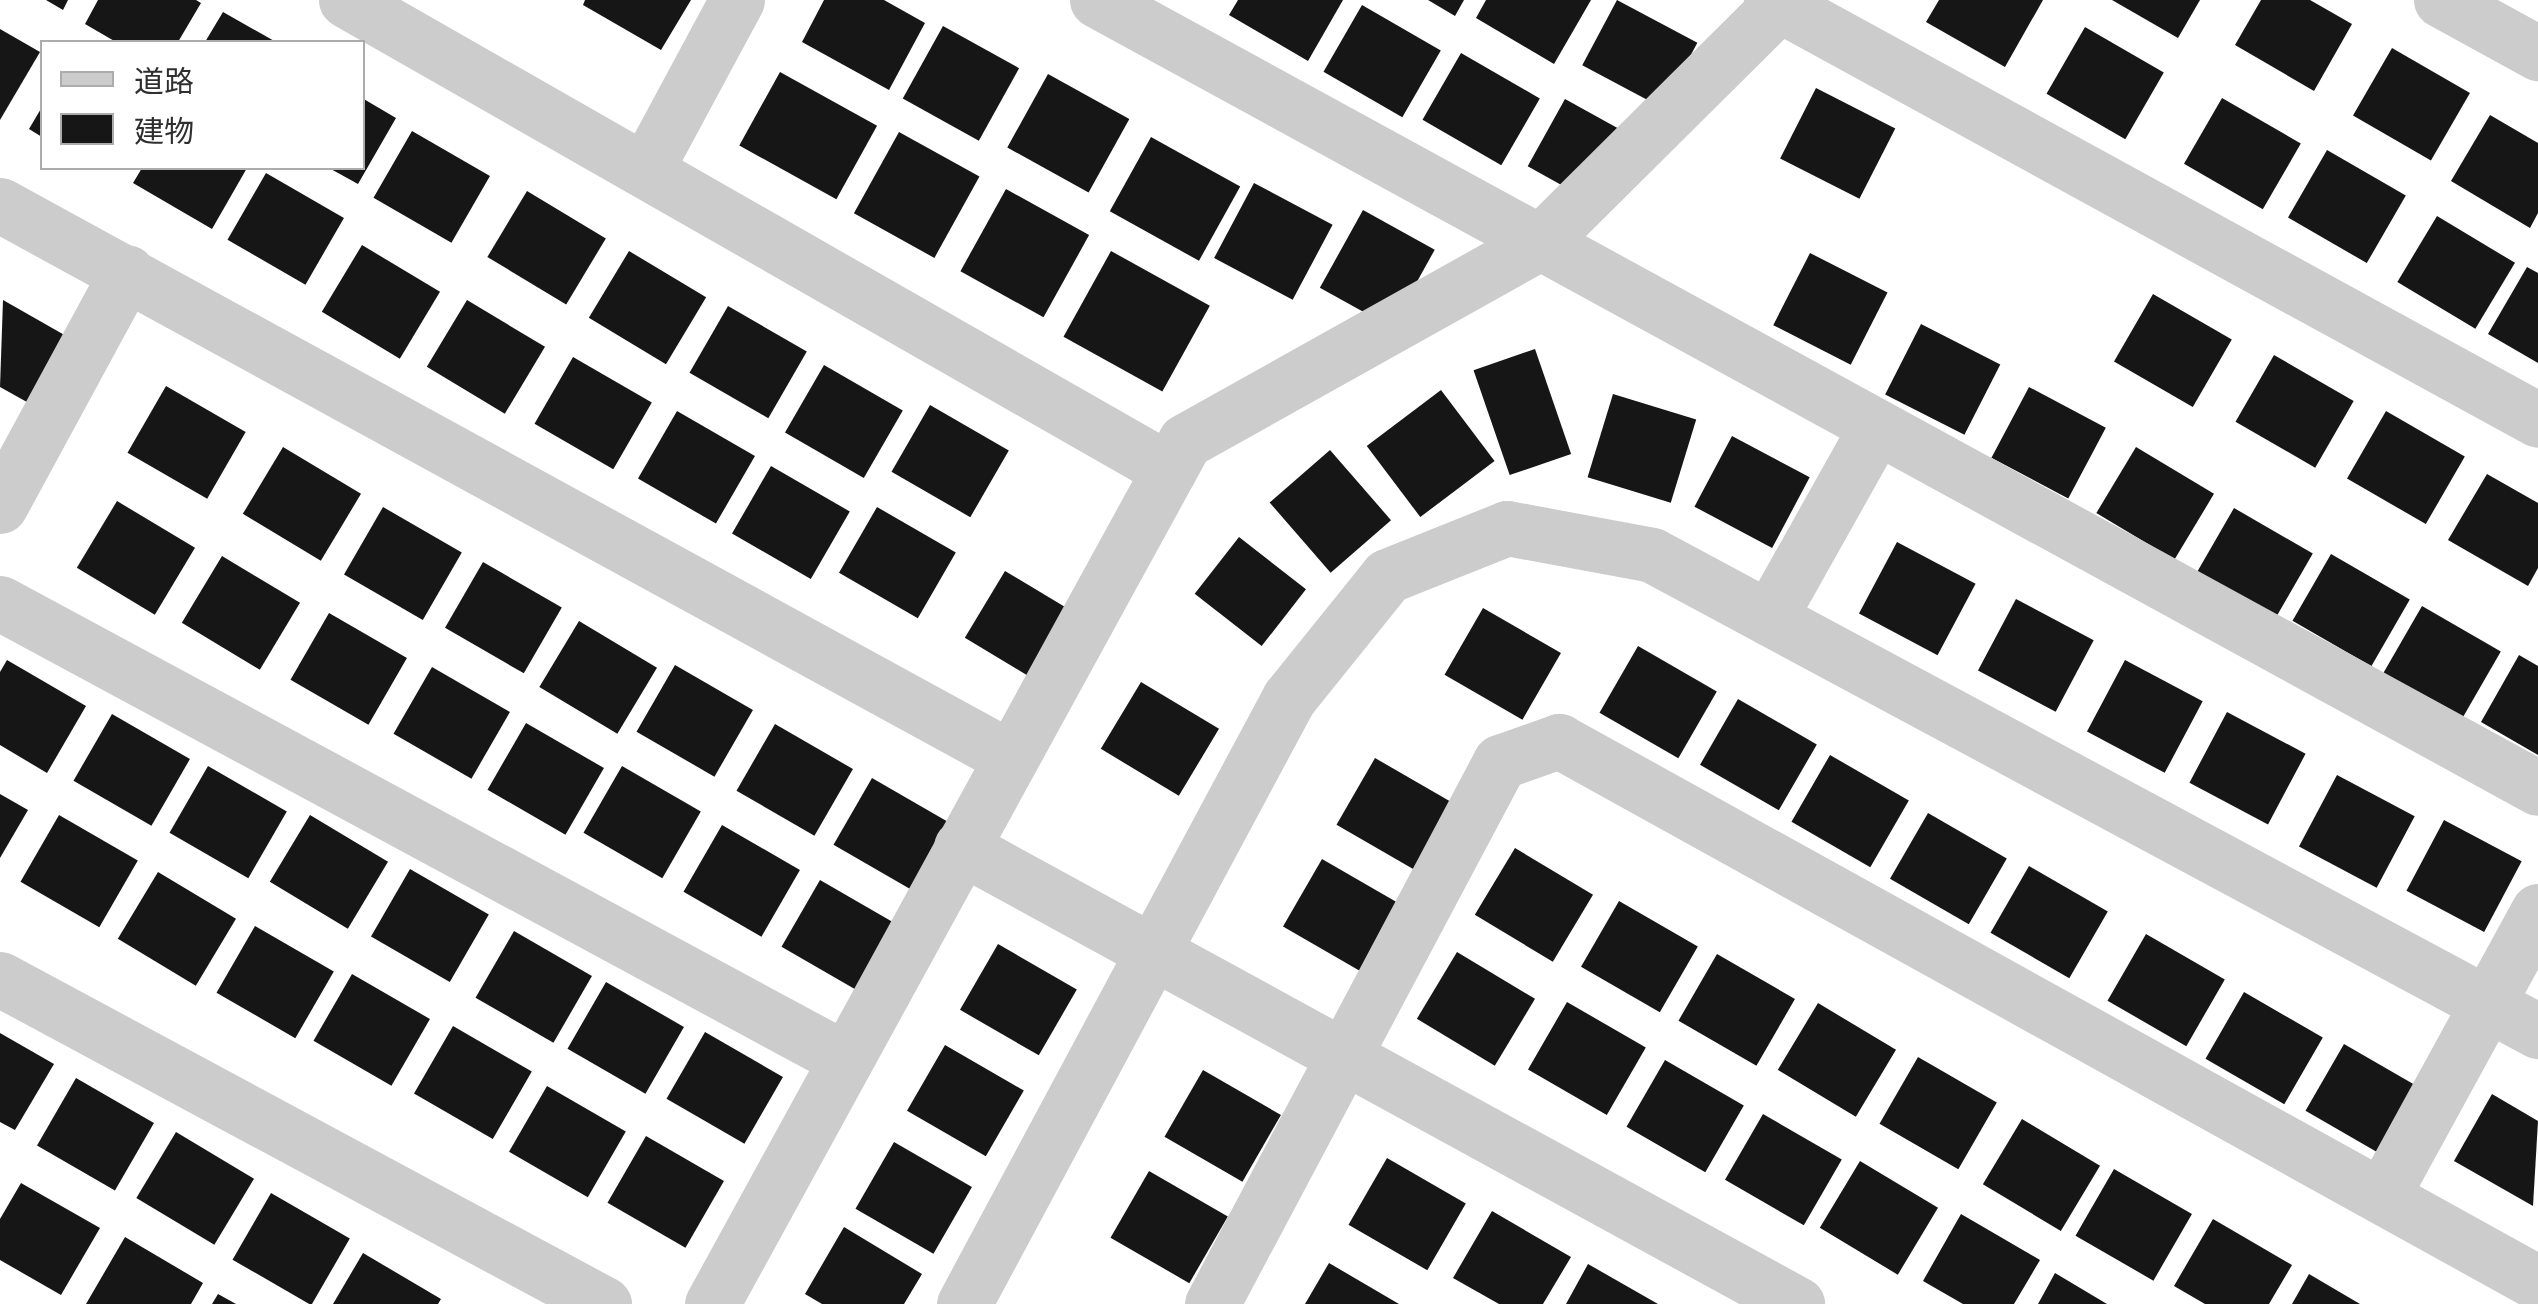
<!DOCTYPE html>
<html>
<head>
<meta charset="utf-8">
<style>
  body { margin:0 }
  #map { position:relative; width:2538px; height:1304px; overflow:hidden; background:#fff; font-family:Manrope,"Noto Sans JP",sans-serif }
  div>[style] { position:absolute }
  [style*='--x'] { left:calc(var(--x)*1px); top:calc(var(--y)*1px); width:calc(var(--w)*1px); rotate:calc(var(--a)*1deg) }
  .building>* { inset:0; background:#161616; transform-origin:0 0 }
  .minor>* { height:55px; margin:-27.5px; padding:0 27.5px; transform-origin:27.5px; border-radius:27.5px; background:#ccc }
  .tertiary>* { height:55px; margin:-27.5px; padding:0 27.5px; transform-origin:27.5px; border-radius:27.5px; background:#ccc }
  span { translate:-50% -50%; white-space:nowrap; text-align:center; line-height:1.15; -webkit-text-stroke:10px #fff; paint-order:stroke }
  .legend { position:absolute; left:40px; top:40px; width:325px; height:130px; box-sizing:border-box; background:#fff; border:2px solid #acacac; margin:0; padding:12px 18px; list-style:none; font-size:30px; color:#2f2f2f }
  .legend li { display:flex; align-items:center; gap:20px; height:50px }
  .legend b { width:50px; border:2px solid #acacac }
</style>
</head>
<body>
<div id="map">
  <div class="building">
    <i style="clip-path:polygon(46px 0,68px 0,63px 10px)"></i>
    <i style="clip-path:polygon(98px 0,196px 0,201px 3px,178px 42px,116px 42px,85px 24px)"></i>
    <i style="clip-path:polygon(585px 0,691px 0,661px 50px,583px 5px)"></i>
    <i style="clip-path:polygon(824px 0,884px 0,925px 23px,889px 90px,802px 42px)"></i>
    <i style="clip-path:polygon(1238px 0,1343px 0,1308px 61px,1229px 15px)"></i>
    <i style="clip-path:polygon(1428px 0,1464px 0,1455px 16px)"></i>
    <i style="clip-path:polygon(1486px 0,1591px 0,1554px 64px,1476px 18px)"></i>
    <i style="left:1617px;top:0;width:91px;height:74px;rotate:28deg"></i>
    <i style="clip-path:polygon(1939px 0,2043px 0,2005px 67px,1926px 22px)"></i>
    <i style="clip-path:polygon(2112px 0,2200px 0,2178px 38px)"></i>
    <i style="clip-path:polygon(2261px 0,2310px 0,2352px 24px,2314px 91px,2235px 45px)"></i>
    <i style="left:1362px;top:5px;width:91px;height:77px;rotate:30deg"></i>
    <i style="clip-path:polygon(223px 12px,276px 42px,205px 42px)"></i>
    <i style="left:943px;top:26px;width:87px;height:83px;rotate:29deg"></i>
    <i style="left:2085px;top:27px;width:91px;height:77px;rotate:30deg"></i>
    <i style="clip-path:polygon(0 29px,40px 52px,0 120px)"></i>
    <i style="left:2392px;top:48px;width:90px;height:78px;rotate:30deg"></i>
    <i style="left:1461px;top:53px;width:91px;height:77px;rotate:30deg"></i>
    <i style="left:780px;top:72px;width:111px;height:84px;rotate:29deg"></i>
    <i style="left:1048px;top:74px;width:93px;height:84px;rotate:29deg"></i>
    <i style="left:1816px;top:88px;width:89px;height:79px;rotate:27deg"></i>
    <i style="clip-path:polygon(362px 98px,396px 118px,358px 184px,329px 168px,362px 168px)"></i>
    <i style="left:2222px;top:98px;width:91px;height:76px;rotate:30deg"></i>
    <i style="left:1565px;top:99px;width:92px;height:77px;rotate:29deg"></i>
    <i style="clip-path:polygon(42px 107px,42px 137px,29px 129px)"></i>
    <i style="clip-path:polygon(2490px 115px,2538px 143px,2538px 213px,2530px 228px,2451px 181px)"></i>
    <i style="left:412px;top:131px;width:90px;height:77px;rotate:30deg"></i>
    <i style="left:899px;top:132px;width:92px;height:93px;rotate:29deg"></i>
    <i style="left:1151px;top:137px;width:102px;height:85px;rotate:29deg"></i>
    <i style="left:2327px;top:150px;width:91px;height:78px;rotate:30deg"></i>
    <i style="clip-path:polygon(142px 168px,247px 168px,212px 229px,133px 183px)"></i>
    <i style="left:266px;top:173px;width:90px;height:77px;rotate:30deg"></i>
    <i style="left:1254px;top:183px;width:89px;height:85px;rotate:28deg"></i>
    <i style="left:1006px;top:189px;width:95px;height:94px;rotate:29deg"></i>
    <i style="left:527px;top:191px;width:92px;height:77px;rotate:31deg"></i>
    <i style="left:1363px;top:210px;width:82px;height:89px;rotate:29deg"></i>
    <i style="left:2437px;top:216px;width:91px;height:77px;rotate:31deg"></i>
    <i style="left:362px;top:245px;width:91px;height:78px;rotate:31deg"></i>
    <i style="left:629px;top:251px;width:90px;height:78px;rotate:31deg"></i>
    <i style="left:1111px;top:251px;width:113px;height:98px;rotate:29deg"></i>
    <i style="left:1810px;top:253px;width:87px;height:81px;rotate:27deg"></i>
    <i style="clip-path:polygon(2527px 267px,2538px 273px,2538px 363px,2488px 334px)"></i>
    <i style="left:2153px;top:294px;width:91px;height:78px;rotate:30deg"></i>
    <i style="clip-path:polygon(3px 300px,82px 345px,43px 411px,0 387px)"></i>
    <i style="left:467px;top:300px;width:91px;height:78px;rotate:31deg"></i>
    <i style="left:728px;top:306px;width:91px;height:77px;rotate:30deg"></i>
    <i style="left:1921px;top:324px;width:89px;height:79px;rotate:27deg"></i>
    <i style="left:1535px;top:349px;width:111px;height:65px;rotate:71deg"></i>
    <i style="left:2274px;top:355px;width:92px;height:77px;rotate:30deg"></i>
    <i style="left:573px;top:357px;width:91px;height:77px;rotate:30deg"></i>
    <i style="left:824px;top:365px;width:91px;height:78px;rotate:30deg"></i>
    <i style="left:166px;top:386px;width:92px;height:77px;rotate:30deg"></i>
    <i style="left:2029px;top:387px;width:87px;height:80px;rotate:28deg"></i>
    <i style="left:1441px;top:390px;width:89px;height:93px;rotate:53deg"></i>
    <i style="left:1613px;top:394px;width:87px;height:87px;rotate:17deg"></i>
    <i style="left:930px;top:405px;width:91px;height:77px;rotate:30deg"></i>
    <i style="left:677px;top:411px;width:90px;height:78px;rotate:30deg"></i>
    <i style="left:2386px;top:411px;width:91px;height:78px;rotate:30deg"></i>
    <i style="left:1732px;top:436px;width:88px;height:80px;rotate:28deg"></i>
    <i style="left:283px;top:447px;width:91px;height:78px;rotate:31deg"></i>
    <i style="left:2136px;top:447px;width:91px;height:77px;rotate:31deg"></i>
    <i style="left:1330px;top:450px;width:93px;height:80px;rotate:49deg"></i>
    <i style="left:771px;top:466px;width:91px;height:78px;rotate:30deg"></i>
    <i style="clip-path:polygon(2487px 474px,2538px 503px,2538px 568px,2528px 586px,2448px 540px)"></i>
    <i style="left:117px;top:501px;width:91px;height:78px;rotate:31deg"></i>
    <i style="left:383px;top:507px;width:91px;height:78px;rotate:30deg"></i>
    <i style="left:877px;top:507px;width:91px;height:76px;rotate:30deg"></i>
    <i style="left:2234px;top:508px;width:91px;height:77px;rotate:30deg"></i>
    <i style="left:1239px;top:537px;width:85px;height:72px;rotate:38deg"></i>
    <i style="left:1897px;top:542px;width:89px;height:81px;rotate:28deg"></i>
    <i style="left:2331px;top:554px;width:91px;height:77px;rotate:30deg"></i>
    <i style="left:222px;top:556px;width:91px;height:78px;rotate:31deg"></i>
    <i style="left:483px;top:562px;width:91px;height:76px;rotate:30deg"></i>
    <i style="left:1005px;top:571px;width:91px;height:78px;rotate:31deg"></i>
    <i style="left:2016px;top:599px;width:88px;height:81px;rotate:28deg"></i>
    <i style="left:2422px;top:606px;width:91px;height:77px;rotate:30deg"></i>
    <i style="left:1483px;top:608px;width:90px;height:77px;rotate:30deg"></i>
    <i style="left:329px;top:613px;width:90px;height:77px;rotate:30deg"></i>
    <i style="left:579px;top:621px;width:91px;height:77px;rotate:31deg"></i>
    <i style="left:1638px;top:646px;width:91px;height:77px;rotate:30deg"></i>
    <i style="clip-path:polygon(2519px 655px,2538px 666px,2538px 755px,2481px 722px)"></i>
    <i style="clip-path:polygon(7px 660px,86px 706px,47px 773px,0 745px,0 672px)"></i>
    <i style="left:2125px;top:660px;width:88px;height:81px;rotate:28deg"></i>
    <i style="left:675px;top:665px;width:90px;height:77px;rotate:30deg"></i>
    <i style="left:432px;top:667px;width:90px;height:77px;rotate:30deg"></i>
    <i style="left:1141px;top:682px;width:91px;height:78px;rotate:31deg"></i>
    <i style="left:1738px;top:699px;width:91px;height:76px;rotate:30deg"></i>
    <i style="left:2227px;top:712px;width:89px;height:80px;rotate:28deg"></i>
    <i style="left:112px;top:714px;width:90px;height:77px;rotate:30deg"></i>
    <i style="left:526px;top:723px;width:90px;height:77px;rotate:30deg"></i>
    <i style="left:775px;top:724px;width:90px;height:77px;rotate:30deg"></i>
    <i style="left:1830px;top:755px;width:91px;height:77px;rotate:30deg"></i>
    <i style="left:1375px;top:758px;width:90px;height:77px;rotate:30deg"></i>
    <i style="left:208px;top:766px;width:91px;height:77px;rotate:30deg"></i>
    <i style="left:622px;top:766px;width:91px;height:77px;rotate:30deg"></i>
    <i style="left:2337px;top:775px;width:88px;height:81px;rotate:28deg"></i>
    <i style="left:872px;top:778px;width:91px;height:77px;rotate:30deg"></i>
    <i style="clip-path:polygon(0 794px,28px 810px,0 858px)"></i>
    <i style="left:1928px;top:813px;width:91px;height:76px;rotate:30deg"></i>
    <i style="left:59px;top:815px;width:91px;height:77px;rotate:30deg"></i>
    <i style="left:310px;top:815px;width:91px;height:78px;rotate:31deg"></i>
    <i style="left:2444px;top:820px;width:88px;height:80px;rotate:28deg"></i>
    <i style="left:722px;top:825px;width:90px;height:77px;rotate:30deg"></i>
    <i style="left:1515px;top:848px;width:91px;height:78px;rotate:31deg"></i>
    <i style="left:1322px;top:859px;width:91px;height:78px;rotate:30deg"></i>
    <i style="left:2029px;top:866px;width:91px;height:77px;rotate:30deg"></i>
    <i style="left:410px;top:869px;width:91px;height:78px;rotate:30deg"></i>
    <i style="left:158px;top:872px;width:91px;height:78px;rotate:31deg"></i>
    <i style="left:820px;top:880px;width:90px;height:77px;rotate:30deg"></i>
    <i style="left:1619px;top:901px;width:91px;height:76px;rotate:30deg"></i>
    <i style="left:255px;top:926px;width:91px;height:77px;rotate:30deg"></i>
    <i style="left:514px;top:931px;width:90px;height:77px;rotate:30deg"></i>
    <i style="left:2146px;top:934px;width:91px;height:77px;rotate:30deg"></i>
    <i style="left:998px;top:944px;width:91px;height:76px;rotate:30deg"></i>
    <i style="left:1457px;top:952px;width:91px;height:78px;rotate:31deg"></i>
    <i style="left:1717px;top:954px;width:90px;height:77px;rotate:30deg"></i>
    <i style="left:352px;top:974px;width:90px;height:77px;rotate:30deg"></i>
    <i style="left:606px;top:982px;width:90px;height:77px;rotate:30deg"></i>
    <i style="left:2244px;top:992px;width:91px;height:77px;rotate:30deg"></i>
    <i style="left:1567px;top:1002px;width:91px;height:78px;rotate:30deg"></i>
    <i style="left:1818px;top:1003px;width:91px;height:78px;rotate:31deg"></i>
    <i style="left:453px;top:1026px;width:91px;height:78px;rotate:30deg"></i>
    <i style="left:705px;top:1032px;width:90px;height:77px;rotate:30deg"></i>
    <i style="clip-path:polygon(0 1033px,54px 1064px,15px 1130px,0 1122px)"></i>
    <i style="left:2344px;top:1044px;width:91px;height:77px;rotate:30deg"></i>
    <i style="left:945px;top:1045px;width:91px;height:76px;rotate:30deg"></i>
    <i style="left:1918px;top:1057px;width:91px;height:77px;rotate:30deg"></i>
    <i style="left:1665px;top:1060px;width:91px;height:77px;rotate:30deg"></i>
    <i style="left:1203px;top:1070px;width:90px;height:77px;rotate:30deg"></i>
    <i style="left:76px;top:1078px;width:90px;height:78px;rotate:30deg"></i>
    <i style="left:547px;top:1086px;width:91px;height:76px;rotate:30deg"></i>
    <i style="clip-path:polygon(2492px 1094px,2538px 1121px,2533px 1206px,2454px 1161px)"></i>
    <i style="left:1763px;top:1114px;width:91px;height:76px;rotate:30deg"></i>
    <i style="left:2022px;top:1119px;width:91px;height:76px;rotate:31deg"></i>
    <i style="left:176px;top:1132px;width:91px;height:77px;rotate:31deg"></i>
    <i style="left:646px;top:1136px;width:90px;height:77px;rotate:30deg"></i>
    <i style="left:894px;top:1142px;width:90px;height:77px;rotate:30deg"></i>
    <i style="left:1387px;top:1158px;width:91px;height:77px;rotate:30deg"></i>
    <i style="left:1860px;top:1161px;width:91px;height:78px;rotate:31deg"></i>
    <i style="left:2114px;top:1169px;width:90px;height:77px;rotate:30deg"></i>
    <i style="left:1149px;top:1171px;width:91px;height:77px;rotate:30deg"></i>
    <i style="clip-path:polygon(21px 1183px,100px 1228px,61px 1295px,0 1260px,0 1219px)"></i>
    <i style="left:271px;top:1193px;width:91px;height:77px;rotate:30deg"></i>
    <i style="clip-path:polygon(1492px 1211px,1571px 1257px,1543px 1304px,1499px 1304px,1453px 1278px)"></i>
    <i style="clip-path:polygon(1961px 1214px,2040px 1260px,2014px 1304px,1963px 1304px,1923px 1281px)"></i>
    <i style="clip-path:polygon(2213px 1219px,2292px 1265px,2269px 1304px,2205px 1304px,2174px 1286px)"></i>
    <i style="clip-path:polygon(844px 1227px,922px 1274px,904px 1304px,822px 1304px,805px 1294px)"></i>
    <i style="clip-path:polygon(125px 1237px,203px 1283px,191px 1304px,86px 1304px)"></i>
    <i style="clip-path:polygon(363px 1253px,441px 1299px,438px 1304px,333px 1304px)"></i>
    <i style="clip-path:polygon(1329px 1263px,1399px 1304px,1305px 1304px)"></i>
    <i style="clip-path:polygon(1588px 1264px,1658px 1304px,1566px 1304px)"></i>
    <i style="clip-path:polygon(2055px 1273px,2107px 1304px,2038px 1304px)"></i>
    <i style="clip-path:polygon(2309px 1274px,2360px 1304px,2292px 1304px)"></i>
    <i style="clip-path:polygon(218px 1294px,236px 1304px,212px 1304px)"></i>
  </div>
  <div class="minor">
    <i style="--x:346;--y:0;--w:948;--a:29.73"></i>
    <i style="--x:1097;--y:0;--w:1642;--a:28.67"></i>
    <i style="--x:1771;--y:0;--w:874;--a:28.7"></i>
    <i style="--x:2441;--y:0;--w:111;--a:28.7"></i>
    <i style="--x:646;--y:169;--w:192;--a:-61.7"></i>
    <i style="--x:0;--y:205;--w:1150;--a:28.68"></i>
    <i style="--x:0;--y:506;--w:266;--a:-61.5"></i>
    <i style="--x:0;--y:603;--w:960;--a:28.35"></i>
    <i style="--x:1769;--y:618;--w:219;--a:-60.7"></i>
    <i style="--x:961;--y:847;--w:953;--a:28.66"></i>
    <i style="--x:0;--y:979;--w:686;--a:28.28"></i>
    <i style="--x:2382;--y:1196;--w:325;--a:-61.3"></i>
    <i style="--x:712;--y:1304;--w:984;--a:-61.27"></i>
    <i style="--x:1185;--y:441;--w:406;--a:-29.2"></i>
    <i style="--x:1539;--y:243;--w:345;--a:-44.8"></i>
    <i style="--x:1212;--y:1304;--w:614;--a:-62.02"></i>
    <i style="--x:1500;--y:762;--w:63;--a:-19.6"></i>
    <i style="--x:1559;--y:741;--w:1119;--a:28.97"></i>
  </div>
  <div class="tertiary">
    <i style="--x:964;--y:1304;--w:688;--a:-61.8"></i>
    <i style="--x:1289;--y:698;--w:156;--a:-51.2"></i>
    <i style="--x:1387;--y:576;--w:129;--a:-21.8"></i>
    <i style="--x:1507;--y:528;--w:147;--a:10.5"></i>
    <i style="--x:1652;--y:555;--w:1006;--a:28.25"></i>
  </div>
  <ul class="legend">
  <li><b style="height:12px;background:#ccc"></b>道路</li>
  <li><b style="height:28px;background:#161616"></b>建物</li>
  </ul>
</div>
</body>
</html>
